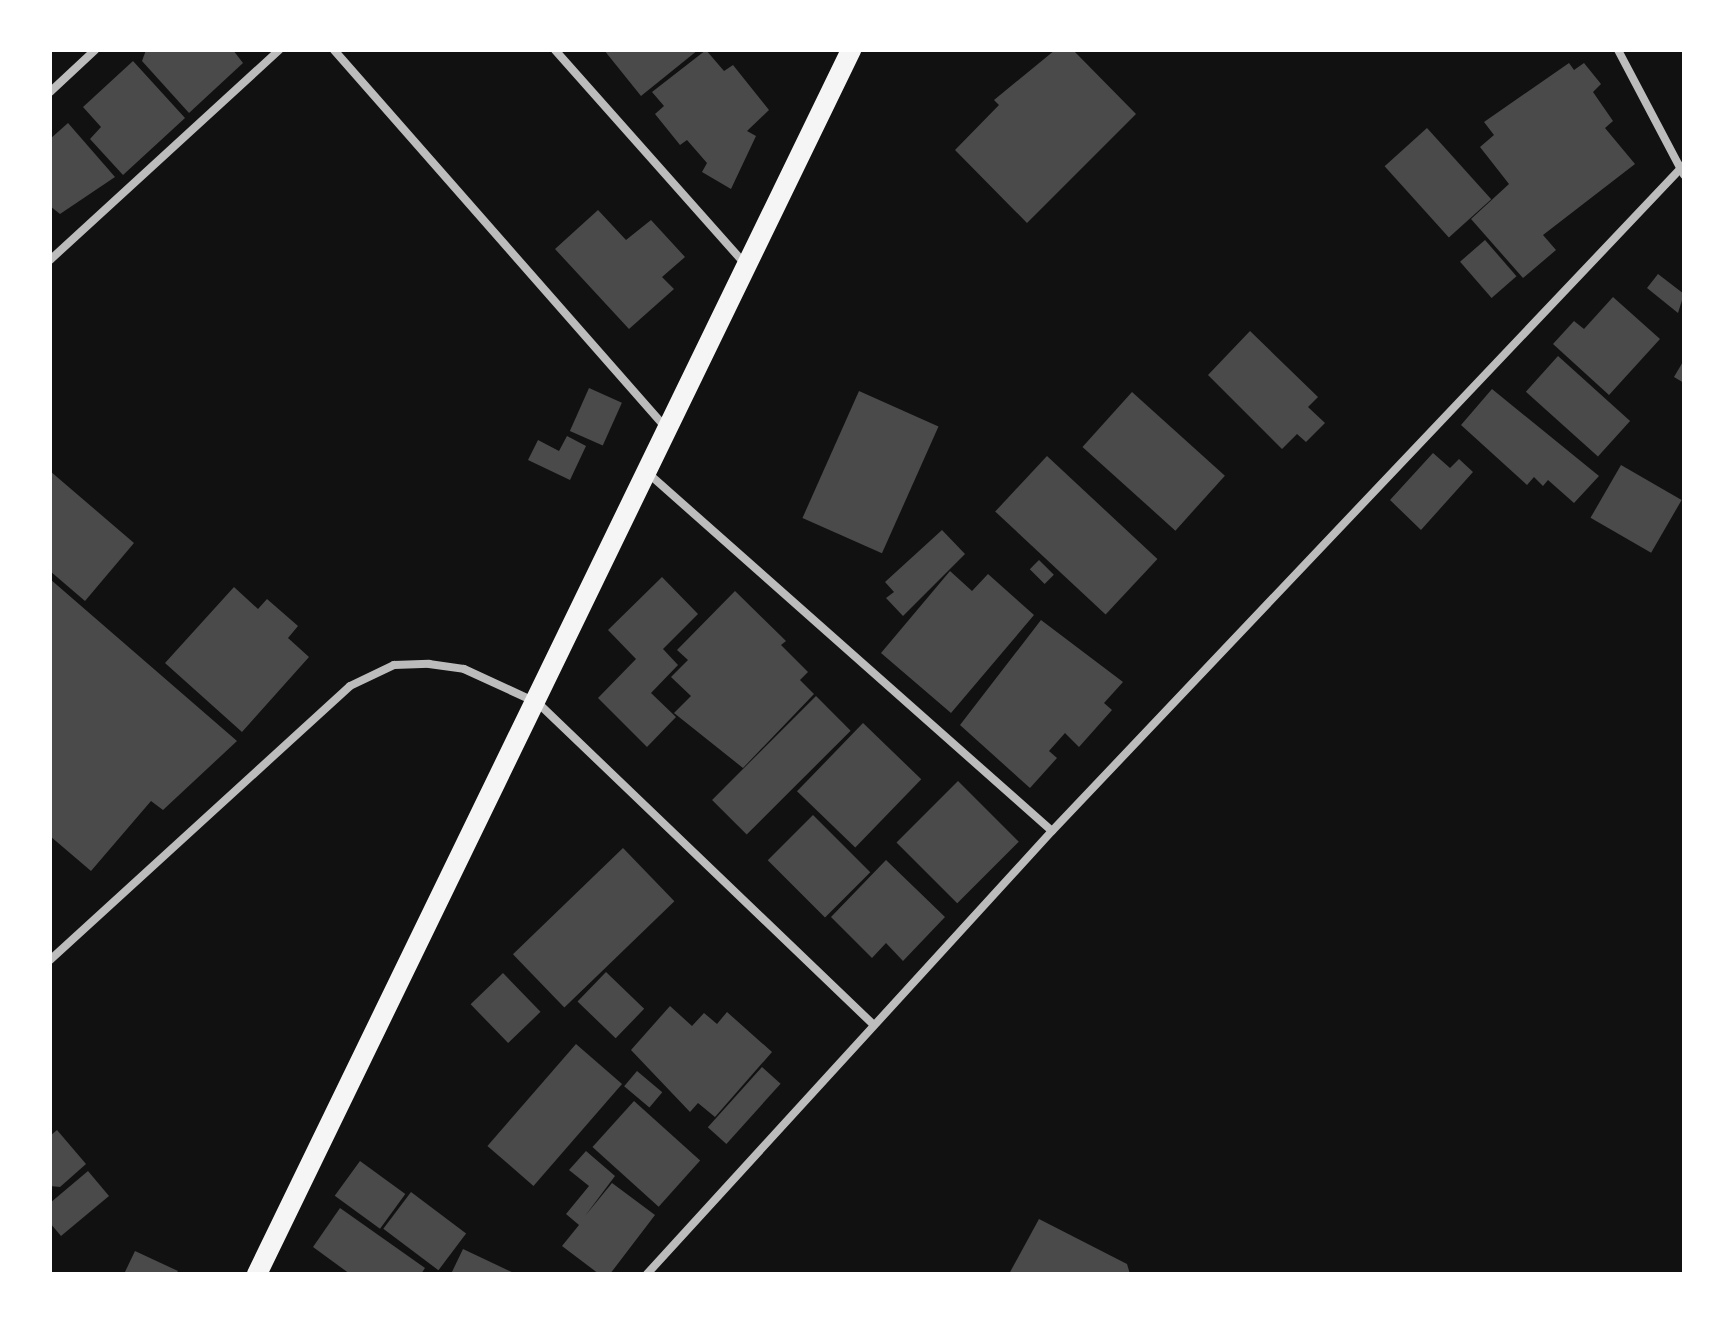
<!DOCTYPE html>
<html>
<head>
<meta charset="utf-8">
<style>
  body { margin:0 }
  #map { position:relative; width:1734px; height:1324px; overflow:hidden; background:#111; font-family:Figtree,sans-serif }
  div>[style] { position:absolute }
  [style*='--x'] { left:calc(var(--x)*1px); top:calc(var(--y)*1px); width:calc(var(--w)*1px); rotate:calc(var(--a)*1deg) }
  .building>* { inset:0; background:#4a4a4a; transform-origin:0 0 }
  .minor>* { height:8px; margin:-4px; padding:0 4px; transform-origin:4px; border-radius:4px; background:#bcbcbc }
  .primary>* { height:20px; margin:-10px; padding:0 10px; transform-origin:10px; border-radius:10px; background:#f5f5f5 }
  span { translate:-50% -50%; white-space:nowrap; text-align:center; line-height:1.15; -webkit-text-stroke:7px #fff; paint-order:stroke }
  .frame { position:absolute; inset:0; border:52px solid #fff; pointer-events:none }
</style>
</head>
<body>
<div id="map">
  <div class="building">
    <i style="clip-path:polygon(146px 50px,233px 50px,243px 63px,189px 113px,142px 61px)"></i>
    <i style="clip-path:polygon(604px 50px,698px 50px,641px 96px)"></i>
    <i style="clip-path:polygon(706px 50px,724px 71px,733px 65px,769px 110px,747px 131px,756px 136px,731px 189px,702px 172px,707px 163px,687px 140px,680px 145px,655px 114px,664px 106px,652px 92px)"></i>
    <i style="clip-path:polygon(1055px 50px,1073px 50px,1136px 114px,1027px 223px,955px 150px,999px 105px,994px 100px)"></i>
    <i style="clip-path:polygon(133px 61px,185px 118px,123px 175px,90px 139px,101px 127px,83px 107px)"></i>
    <i style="clip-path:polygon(1569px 63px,1574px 70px,1584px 63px,1601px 84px,1593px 92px,1613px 121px,1605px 128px,1635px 164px,1543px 235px,1556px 250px,1523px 278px,1471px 219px,1509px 184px,1480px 147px,1494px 135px,1484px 122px)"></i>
    <i style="clip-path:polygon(68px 123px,115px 177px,60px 214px,50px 206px,50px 139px)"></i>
    <i style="left:1427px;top:128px;width:96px;height:57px;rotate:48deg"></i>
    <i style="clip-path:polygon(598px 210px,626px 240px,651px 220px,685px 257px,662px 277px,674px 289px,629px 329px,555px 249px)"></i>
    <i style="left:1485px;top:240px;width:48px;height:33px;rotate:49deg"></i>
    <i style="clip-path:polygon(1658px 274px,1684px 294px,1678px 313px,1647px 288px)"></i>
    <i style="clip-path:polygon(1613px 297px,1660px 339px,1609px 395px,1553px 344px,1574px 321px,1584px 329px)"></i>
    <i style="clip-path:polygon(1250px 331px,1318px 397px,1308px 407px,1325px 423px,1306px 442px,1297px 434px,1282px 449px,1208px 375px)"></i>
    <i style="left:1558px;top:356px;width:97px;height:48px;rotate:42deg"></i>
    <i style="clip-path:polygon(1684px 360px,1684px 383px,1674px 377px)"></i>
    <i style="left:589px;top:388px;width:36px;height:47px;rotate:24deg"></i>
    <i style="clip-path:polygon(1492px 389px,1599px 476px,1574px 503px,1548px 480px,1543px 486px,1534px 477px,1527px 485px,1461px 425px)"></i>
    <i style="left:859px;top:391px;width:87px;height:139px;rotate:24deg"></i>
    <i style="left:1132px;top:392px;width:125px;height:74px;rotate:42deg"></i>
    <i style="clip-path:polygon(567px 436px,586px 446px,570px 480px,528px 460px,538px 440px,559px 451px)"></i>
    <i style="clip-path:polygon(1433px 453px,1450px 468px,1459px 459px,1473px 472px,1421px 530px,1390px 500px)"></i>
    <i style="left:1047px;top:456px;width:151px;height:76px;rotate:43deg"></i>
    <i style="left:1621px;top:465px;width:70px;height:61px;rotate:30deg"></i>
    <i style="clip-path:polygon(50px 471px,134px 543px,85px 601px,50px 571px)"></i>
    <i style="clip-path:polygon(942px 530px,965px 554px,903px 616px,886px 598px,894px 592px,885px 582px)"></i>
    <i style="left:1039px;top:560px;width:21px;height:13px;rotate:45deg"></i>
    <i style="clip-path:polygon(950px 571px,972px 591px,988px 574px,1034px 615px,951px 713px,881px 653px)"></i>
    <i style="clip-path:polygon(662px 577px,698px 614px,663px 649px,678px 665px,651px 693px,676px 717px,647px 747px,598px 698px,636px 659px,608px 630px)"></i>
    <i style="clip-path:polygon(50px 579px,237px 741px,163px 810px,151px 801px,91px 871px,50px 836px)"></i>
    <i style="clip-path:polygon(234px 587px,258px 609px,267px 599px,298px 626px,288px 638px,309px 657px,242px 732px,165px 663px)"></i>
    <i style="clip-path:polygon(735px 591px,786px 641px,781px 645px,808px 672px,800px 680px,814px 694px,743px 768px,674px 713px,691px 696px,671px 677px,688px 660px,677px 650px)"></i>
    <i style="clip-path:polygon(1041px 620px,1123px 682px,1104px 703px,1112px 710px,1079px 747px,1065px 733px,1049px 751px,1057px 758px,1030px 788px,960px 725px)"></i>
    <i style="left:816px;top:696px;width:49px;height:147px;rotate:45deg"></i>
    <i style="left:863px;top:723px;width:81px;height:95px;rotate:44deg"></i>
    <i style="left:958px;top:781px;width:86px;height:87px;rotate:45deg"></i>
    <i style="left:813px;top:815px;width:81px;height:64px;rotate:45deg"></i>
    <i style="left:623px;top:848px;width:74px;height:153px;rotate:46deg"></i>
    <i style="clip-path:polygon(886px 860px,945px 917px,903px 961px,886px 943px,872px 958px,831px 917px)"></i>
    <i style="left:606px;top:972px;width:53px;height:41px;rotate:44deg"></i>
    <i style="left:503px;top:973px;width:54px;height:45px;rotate:46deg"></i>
    <i style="clip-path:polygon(670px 1006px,692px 1026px,704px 1013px,717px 1024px,727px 1012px,772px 1052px,715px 1117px,698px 1103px,690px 1112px,631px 1050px)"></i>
    <i style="left:576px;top:1044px;width:61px;height:135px;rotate:41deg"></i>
    <i style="left:762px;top:1067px;width:25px;height:81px;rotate:42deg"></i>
    <i style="left:637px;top:1071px;width:33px;height:20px;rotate:40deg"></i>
    <i style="left:634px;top:1101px;width:89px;height:62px;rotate:42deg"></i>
    <i style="clip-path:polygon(57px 1130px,86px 1164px,60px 1187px,50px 1186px,50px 1136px)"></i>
    <i style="clip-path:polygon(586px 1151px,615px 1176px,585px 1216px,612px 1183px,655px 1215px,610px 1274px,599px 1274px,562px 1246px,579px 1225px,566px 1214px,589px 1186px,569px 1170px)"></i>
    <i style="left:360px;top:1161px;width:56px;height:43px;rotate:36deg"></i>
    <i style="clip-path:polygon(88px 1171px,109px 1196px,61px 1236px,50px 1223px,50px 1203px)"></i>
    <i style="left:411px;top:1192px;width:69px;height:46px;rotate:37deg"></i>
    <i style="clip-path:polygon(340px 1208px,425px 1268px,421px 1274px,350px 1274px,313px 1247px)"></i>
    <i style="clip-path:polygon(1039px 1219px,1127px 1264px,1130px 1274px,1009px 1274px)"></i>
    <i style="clip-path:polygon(463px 1249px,516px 1274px,451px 1274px)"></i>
    <i style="clip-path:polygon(135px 1251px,178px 1271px,176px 1274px,124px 1274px)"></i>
  </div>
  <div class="minor">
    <i style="--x:334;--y:50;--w:503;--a:48.71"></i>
    <i style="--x:555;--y:50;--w:286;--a:48.4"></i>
    <i style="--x:1618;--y:50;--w:141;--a:62.2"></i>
    <i style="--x:50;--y:92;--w:62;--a:-43"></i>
    <i style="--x:50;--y:260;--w:311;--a:-42.5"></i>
    <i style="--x:649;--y:474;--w:538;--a:41.54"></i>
    <i style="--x:50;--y:960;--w:406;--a:-42.4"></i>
    <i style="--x:350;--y:686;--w:49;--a:-25.5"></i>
    <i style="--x:394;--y:665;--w:35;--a:-2"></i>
    <i style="--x:429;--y:664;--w:35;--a:8"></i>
    <i style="--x:464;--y:669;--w:81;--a:24.7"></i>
    <i style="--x:538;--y:703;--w:464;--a:43.8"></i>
    <i style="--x:647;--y:1274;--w:600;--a:-47.57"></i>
    <i style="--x:1052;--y:831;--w:918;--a:-46.5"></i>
  </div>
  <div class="primary">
    <i style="--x:257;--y:1274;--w:1361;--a:-64.11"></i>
  </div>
  <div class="frame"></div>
</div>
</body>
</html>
